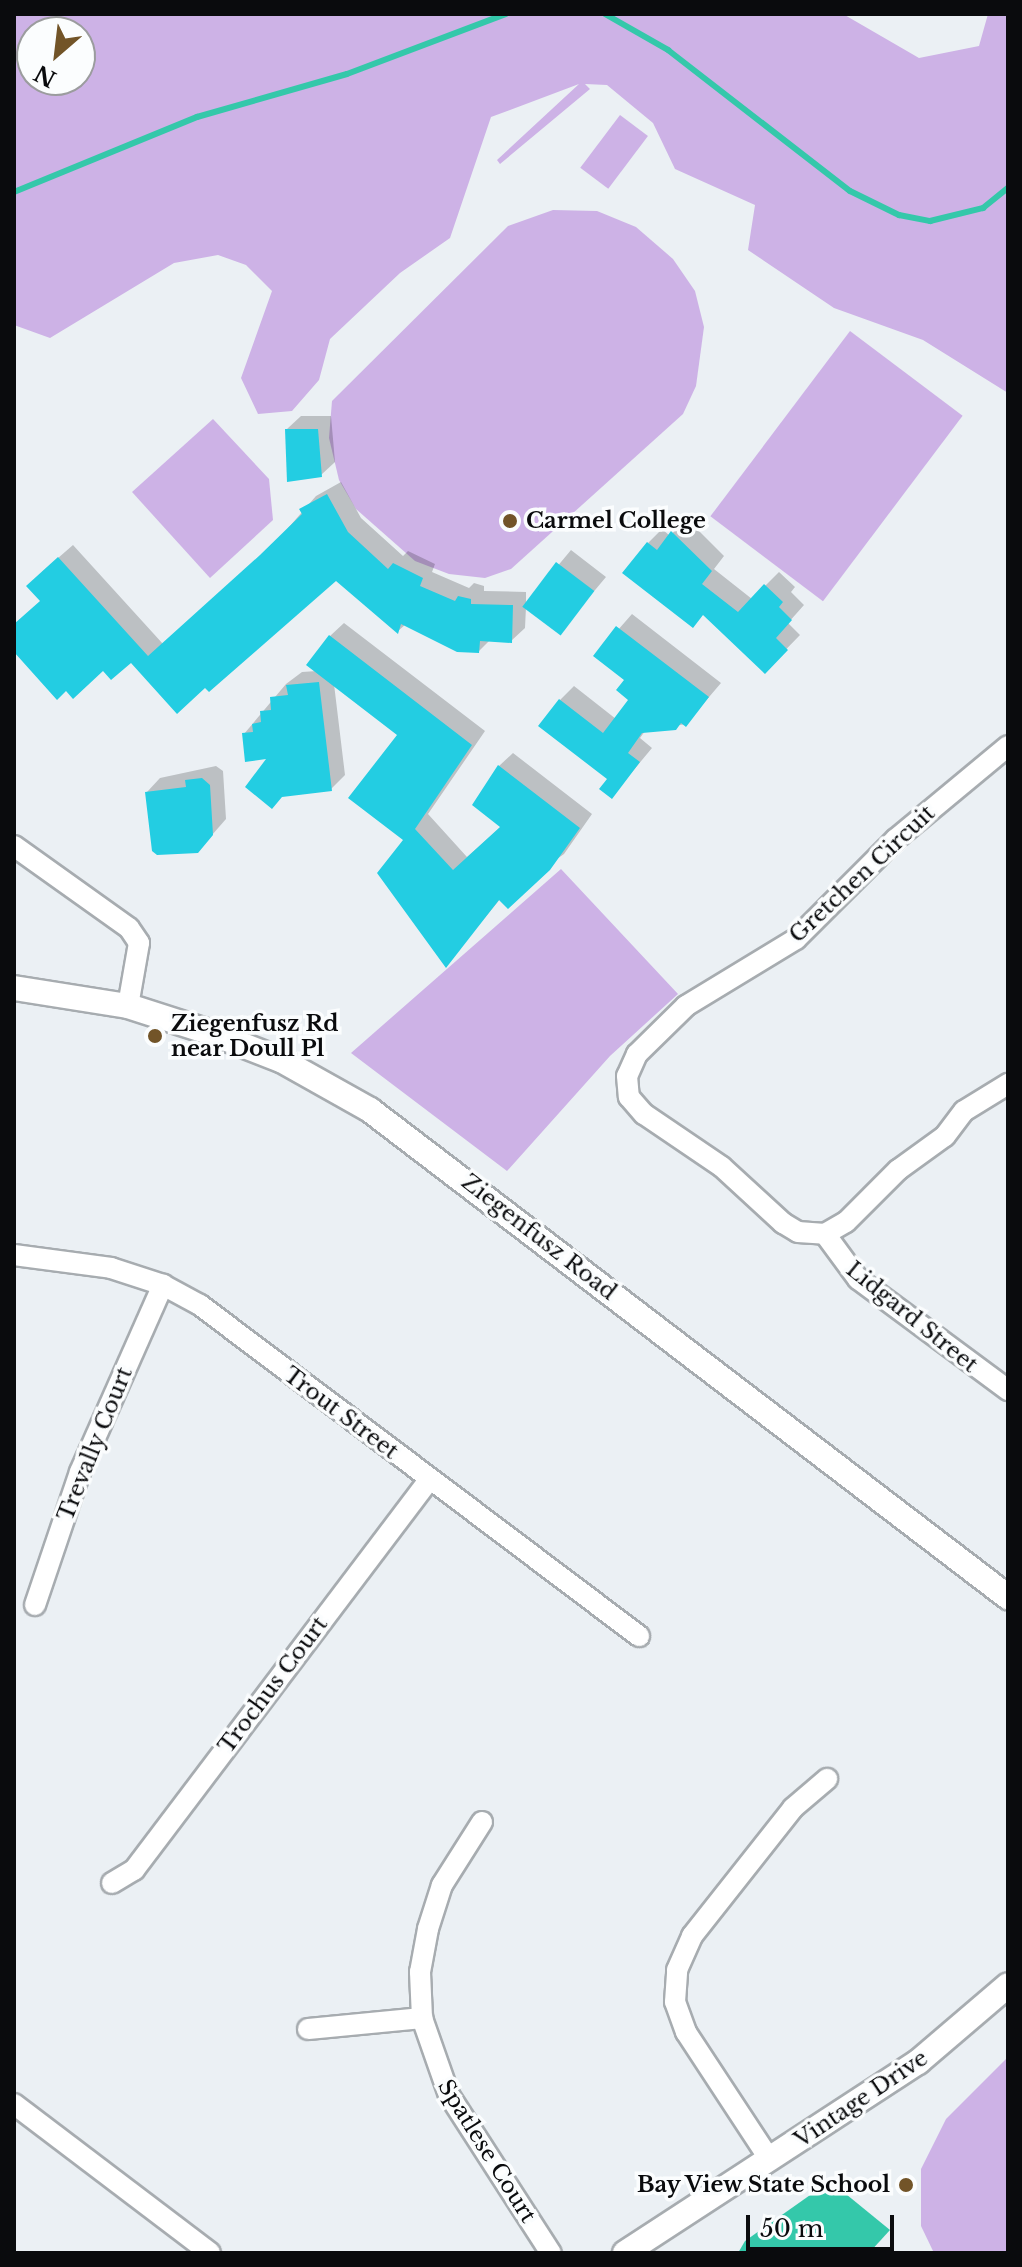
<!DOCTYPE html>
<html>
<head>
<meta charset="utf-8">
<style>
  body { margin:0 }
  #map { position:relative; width:1022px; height:2267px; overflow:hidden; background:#ebf0f4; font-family:"Libre Baskerville",serif }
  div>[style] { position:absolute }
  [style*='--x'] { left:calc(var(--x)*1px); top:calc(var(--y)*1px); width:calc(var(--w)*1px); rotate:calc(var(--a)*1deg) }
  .green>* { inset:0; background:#cdb2e6; transform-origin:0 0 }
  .water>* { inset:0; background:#34c8aa }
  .shadow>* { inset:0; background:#0003 }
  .stream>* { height:6px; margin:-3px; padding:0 3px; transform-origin:3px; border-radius:3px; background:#34c8aa }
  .building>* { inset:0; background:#23cde2; transform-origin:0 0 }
  .roads { filter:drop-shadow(2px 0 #a7acb0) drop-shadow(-2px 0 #a7acb0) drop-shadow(0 2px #a7acb0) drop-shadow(0 -2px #a7acb0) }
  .minor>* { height:20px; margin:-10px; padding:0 10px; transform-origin:10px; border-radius:10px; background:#fff }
  .tertiary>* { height:24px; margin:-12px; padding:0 12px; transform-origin:12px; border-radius:12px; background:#fff }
  .dots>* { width:22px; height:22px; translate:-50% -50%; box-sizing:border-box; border:4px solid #fbfdfe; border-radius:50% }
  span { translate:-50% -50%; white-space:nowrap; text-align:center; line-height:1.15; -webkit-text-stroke:7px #fbfdfe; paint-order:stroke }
  .poi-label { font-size:22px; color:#0a0b0d; font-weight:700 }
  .left { translate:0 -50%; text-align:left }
  .right { translate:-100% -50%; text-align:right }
  .street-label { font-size:22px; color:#0a0b0d }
  .frame { position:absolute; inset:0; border:16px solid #0a0b0d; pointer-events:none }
  .north { position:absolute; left:16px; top:16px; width:80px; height:80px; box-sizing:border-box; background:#fbfdfe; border:2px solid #9b9c9e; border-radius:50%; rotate:208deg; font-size:22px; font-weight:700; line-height:32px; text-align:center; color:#0a0b0d }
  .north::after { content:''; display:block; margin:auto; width:28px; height:36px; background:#725428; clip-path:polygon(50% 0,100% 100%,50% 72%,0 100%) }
  .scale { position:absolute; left:746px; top:2215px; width:148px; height:36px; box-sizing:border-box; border:4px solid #0a0b0d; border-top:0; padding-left:10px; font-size:24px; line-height:28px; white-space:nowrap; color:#0a0b0d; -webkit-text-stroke:6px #fbfdfe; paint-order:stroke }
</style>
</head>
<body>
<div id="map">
  <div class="green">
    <i style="clip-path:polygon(evenodd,14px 14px,843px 14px,919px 58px,979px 46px,988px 14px,1008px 14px,1008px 393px,923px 340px,834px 308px,748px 250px,755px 205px,675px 169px,653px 123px,607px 85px,585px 84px,590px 89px,500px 164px,497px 160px,579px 84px,491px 117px,450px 238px,400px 273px,330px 339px,319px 380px,292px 411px,258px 414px,241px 378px,272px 291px,246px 265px,218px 255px,174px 263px,50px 338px,14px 325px,14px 14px,32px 32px,80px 32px,80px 80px,32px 80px,32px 32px)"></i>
    <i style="left:620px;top:115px;width:35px;height:66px;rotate:37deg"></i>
    <i style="clip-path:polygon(553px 210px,597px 211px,636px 227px,673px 259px,695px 291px,704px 327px,696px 386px,683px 414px,511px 569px,485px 578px,449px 574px,415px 561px,356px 509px,339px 480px,329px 438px,332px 401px,508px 226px)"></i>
    <i style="left:850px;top:331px;width:141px;height:232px;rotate:37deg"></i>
    <i style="clip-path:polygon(213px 419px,269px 479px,273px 520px,210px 578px,132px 492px)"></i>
    <i style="clip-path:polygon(561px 869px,678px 994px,610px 1056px,507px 1171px,351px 1053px)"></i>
    <i style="clip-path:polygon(1008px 2057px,1008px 2253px,934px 2253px,921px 2226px,921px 2169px,946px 2119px)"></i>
  </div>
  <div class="water">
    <i style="clip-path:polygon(830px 2181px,890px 2230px,869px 2253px,738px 2253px,745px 2241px)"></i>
  </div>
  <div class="shadow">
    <i style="clip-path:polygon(301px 416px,331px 416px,335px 462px,321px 475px,287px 429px)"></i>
    <i style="clip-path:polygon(341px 482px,361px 518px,403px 556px,408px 551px,435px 564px,432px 572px,469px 588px,474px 583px,484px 586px,484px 591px,526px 592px,526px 604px,571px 550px,606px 577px,559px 633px,526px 607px,525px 628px,511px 641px,490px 640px,479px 651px,406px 624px,398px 631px,336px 579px,205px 685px,131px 660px,103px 668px,14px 649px,14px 626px,42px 600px,42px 572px,73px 545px,163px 644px,276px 542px,316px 496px)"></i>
    <i style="clip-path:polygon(686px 518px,724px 556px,714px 569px,752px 599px,779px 572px,795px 587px,791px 592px,804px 605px,788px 623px,800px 635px,765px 671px,648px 543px,662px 529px,670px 536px)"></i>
    <i style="clip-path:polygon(632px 614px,721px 683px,686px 724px,645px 731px,640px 738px,652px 748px,612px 796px,610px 779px,560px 700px,574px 686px,616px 719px,631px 700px,627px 679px,596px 655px)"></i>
    <i style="clip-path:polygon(344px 623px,485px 731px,428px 814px,467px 857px,502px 826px,499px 766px,513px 753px,592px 814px,564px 854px,501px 898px,446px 965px,405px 839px,400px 735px,334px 684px,345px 775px,331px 789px,271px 757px,244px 734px,286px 684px,302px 672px,317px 671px,330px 636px)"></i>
    <i style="clip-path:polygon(216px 766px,223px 771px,226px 819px,198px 851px,147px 792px,160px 778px)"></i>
  </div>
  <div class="stream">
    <i style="--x:605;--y:14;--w:73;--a:29.7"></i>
    <i style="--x:668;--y:50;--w:230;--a:37.8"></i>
    <i style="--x:850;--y:191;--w:55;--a:26.1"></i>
    <i style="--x:899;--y:215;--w:32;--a:11"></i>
    <i style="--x:930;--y:221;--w:55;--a:-13.8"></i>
    <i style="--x:983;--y:208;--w:32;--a:-39"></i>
    <i style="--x:14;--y:192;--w:198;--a:-22.3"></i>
    <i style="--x:197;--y:117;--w:156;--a:-16"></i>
    <i style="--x:347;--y:74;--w:170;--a:-20.7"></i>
  </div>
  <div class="building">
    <i style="clip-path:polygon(285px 429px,318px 429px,322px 477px,287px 482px)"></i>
    <i style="clip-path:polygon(327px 494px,348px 532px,388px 569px,393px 563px,423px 578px,420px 586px,455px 601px,458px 596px,471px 599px,471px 604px,513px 605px,512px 643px,480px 641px,479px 653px,457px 652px,401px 624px,398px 634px,336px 581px,209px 692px,205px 688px,177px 714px,131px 663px,111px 680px,103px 671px,73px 699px,66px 691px,57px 700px,14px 652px,14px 624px,40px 601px,26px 586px,58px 557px,148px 656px,260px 555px,302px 514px,299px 509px)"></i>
    <i style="clip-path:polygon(671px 531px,712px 571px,702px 584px,738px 612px,764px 584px,783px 602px,779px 607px,792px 620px,776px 638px,788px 650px,765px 674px,703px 615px,693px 628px,622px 573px,647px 542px,657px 550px)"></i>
    <i style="left:556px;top:562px;width:48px;height:56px;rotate:37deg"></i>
    <i style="clip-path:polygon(616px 626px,709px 697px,686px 727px,681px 723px,676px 730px,642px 733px,628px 753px,640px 762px,612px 799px,599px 789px,607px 779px,538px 726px,559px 699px,603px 733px,628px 700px,616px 690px,624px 680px,593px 656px)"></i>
    <i style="clip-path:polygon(329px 635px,472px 745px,415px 829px,453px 870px,500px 827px,472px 805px,498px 765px,580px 828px,550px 870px,508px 909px,499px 900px,446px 968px,377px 873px,403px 840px,348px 798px,397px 735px,306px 665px)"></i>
    <i style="clip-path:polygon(319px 682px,332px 791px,282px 797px,272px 809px,245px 787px,266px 759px,245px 762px,242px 733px,253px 732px,252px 724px,261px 722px,260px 711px,271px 710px,270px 697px,288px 695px,286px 685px)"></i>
    <i style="clip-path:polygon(202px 778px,210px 785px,213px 835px,198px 853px,157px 855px,152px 851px,145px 792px,186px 787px,185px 780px)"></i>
  </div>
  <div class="roads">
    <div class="minor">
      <i style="--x:1008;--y:746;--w:146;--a:140.3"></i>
      <i style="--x:896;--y:839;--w:141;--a:135"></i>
      <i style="--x:796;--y:939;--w:129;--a:148.7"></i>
      <i style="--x:686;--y:1006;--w:69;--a:135.6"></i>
      <i style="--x:637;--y:1054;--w:24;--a:114"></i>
      <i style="--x:627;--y:1076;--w:21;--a:85"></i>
      <i style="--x:629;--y:1097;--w:23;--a:49"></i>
      <i style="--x:644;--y:1114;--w:94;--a:34.2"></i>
      <i style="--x:722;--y:1167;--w:83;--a:42.6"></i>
      <i style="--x:783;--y:1223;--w:17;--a:31"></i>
      <i style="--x:798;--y:1232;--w:27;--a:4"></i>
      <i style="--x:825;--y:1234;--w:24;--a:-30"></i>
      <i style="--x:846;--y:1222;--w:74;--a:-45"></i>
      <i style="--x:898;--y:1170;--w:58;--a:-35.9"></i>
      <i style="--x:945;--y:1136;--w:31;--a:-53"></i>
      <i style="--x:964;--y:1111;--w:52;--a:-31.5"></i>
      <i style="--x:14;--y:846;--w:141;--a:35.5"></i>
      <i style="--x:129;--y:928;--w:18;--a:56"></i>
      <i style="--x:139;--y:943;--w:64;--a:99.9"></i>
      <i style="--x:825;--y:1234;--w:56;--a:53.7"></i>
      <i style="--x:858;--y:1279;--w:187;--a:36.5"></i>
      <i style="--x:14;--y:1255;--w:98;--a:7.6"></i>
      <i style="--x:111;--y:1268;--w:55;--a:18.1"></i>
      <i style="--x:163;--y:1285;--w:42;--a:28.4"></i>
      <i style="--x:200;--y:1305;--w:550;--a:37.02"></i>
      <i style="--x:35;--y:1605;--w:140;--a:-71.3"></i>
      <i style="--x:80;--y:1472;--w:205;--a:-66.1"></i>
      <i style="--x:482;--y:1822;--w:75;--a:122.4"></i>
      <i style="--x:442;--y:1885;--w:46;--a:107.7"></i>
      <i style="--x:428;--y:1929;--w:44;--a:100.5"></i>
      <i style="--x:420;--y:1972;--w:46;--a:87.5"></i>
      <i style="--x:422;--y:2018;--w:82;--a:70.7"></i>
      <i style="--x:449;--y:2095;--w:188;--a:57.2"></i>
      <i style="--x:112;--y:1883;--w:26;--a:-31"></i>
      <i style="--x:134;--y:1870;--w:489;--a:-52.9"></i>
      <i style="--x:308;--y:2029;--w:115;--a:-5.5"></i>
      <i style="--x:14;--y:2104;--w:246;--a:37.2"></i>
      <i style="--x:770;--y:2160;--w:153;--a:-123.3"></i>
      <i style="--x:686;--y:2032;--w:32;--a:-110"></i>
      <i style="--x:675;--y:2002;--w:32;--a:-86"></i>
      <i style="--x:677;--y:1970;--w:37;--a:-66"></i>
      <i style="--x:692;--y:1936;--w:163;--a:-51.7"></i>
      <i style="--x:793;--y:1808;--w:45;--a:-40.5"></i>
    </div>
    <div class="tertiary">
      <i style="--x:14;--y:988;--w:115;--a:9"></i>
      <i style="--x:128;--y:1006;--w:85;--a:17.8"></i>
      <i style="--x:209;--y:1032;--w:77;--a:21.3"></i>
      <i style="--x:281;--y:1060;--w:102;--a:29.3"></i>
      <i style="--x:370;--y:1110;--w:803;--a:37.36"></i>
      <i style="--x:625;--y:2253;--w:350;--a:-33.1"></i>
      <i style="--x:918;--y:2062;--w:118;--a:-40.5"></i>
    </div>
  </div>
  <div class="dots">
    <i style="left:510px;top:521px;background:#725428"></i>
    <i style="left:155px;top:1036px;background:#725428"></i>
    <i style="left:906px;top:2185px;background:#725428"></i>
  </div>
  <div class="poi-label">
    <span class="left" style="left:526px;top:521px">Carmel College</span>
    <span class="left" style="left:171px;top:1036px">Ziegenfusz Rd<br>near Doull Pl</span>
    <span class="right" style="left:890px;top:2185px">Bay View State School</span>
  </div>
  <div class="street-label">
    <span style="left:862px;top:874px;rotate:-43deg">Gretchen Circuit</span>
    <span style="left:539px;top:1237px;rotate:38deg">Ziegenfusz Road</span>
    <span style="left:912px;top:1317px;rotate:39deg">Lidgard Street</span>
    <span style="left:341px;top:1413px;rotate:37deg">Trout Street</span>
    <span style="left:95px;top:1444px;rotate:-68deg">Trevally Court</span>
    <span style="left:273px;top:1685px;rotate:-53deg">Trochus Court</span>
    <span style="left:861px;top:2099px;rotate:-34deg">Vintage Drive</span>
    <span style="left:487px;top:2151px;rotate:58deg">Spatlese Court</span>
  </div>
  <div class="frame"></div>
  <div class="north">N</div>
  <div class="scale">50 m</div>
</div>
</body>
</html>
